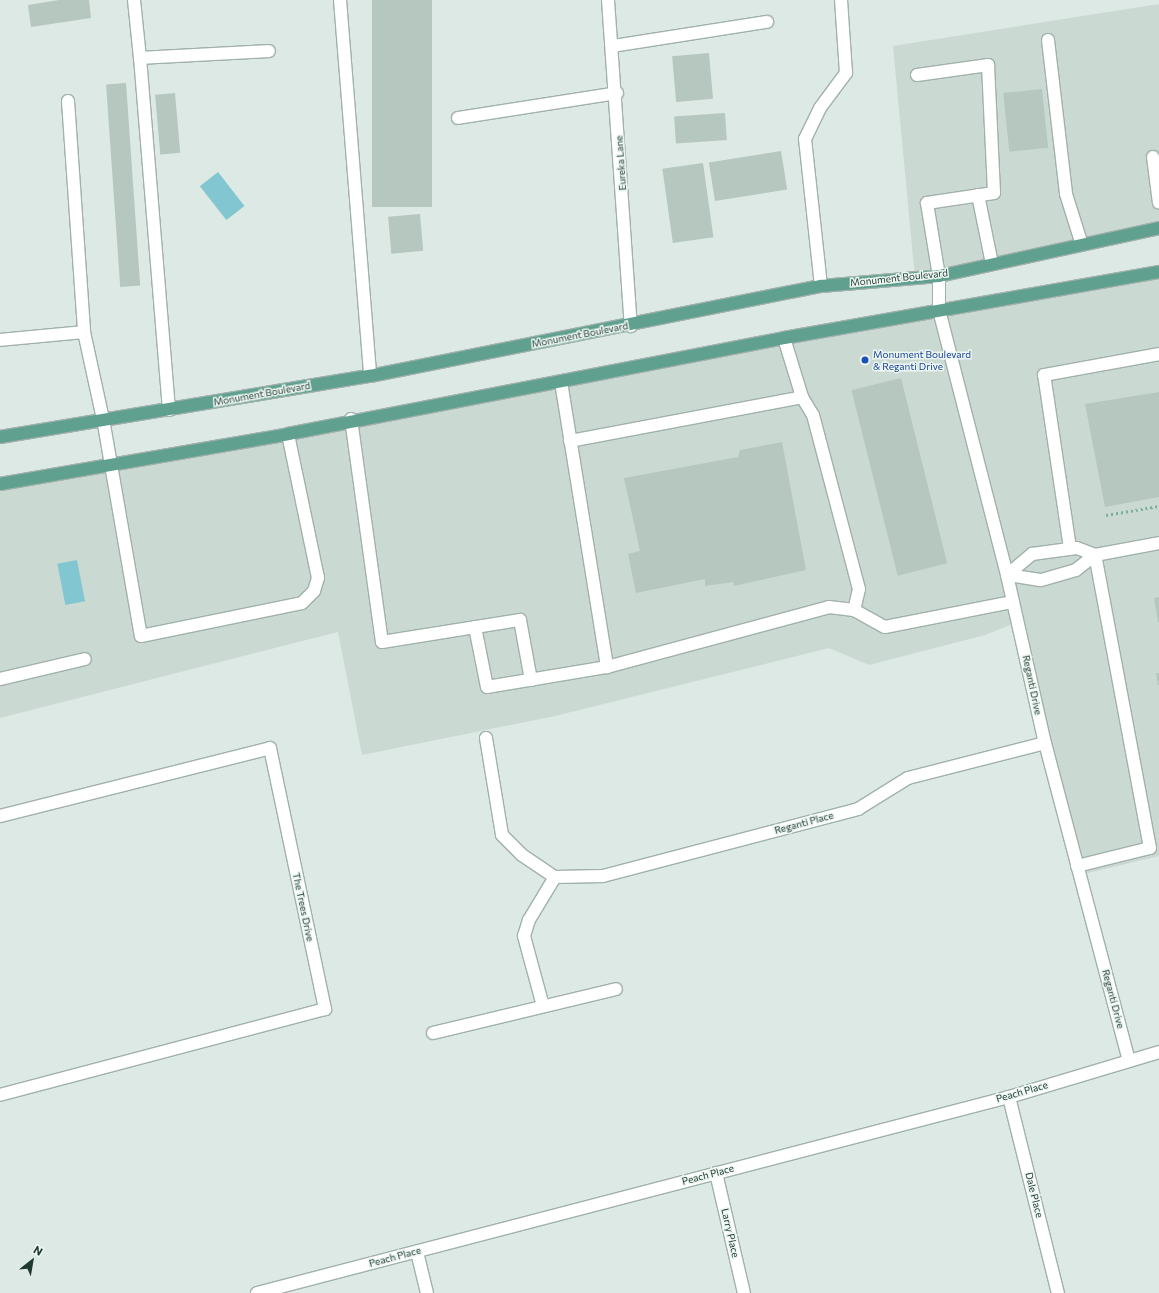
<!DOCTYPE html>
<html>
<head>
<meta charset="utf-8">
<style>
  body { margin:0 }
  #map { position:relative; width:1159px; height:1293px; overflow:hidden; background:#dde9e4; font-family:Commissioner,sans-serif }
  div>[style] { position:absolute }
  [style*='--x'] { left:calc(var(--x)*1px); top:calc(var(--y)*1px); width:calc(var(--w)*1px); rotate:calc(var(--a)*1deg) }
  .built>* { inset:0; background:#cbd9d3 }
  .water>* { inset:0; background:#82c6d1; transform-origin:0 0 }
  .building>* { inset:0; background:#b5c7bf; transform-origin:0 0 }
  .path>* { height:2.5px; margin-top:-1.25px; transform-origin:0; background:repeating-linear-gradient(90deg,#7cae9e 0 2px,transparent 0 5px) }
  .roads { filter:drop-shadow(1px 0 #a0b1ab) drop-shadow(-1px 0 #a0b1ab) drop-shadow(0 1px #a0b1ab) drop-shadow(0 -1px #a0b1ab) }
  .minor>* { height:12px; margin:-6px; padding:0 6px; transform-origin:6px; border-radius:6px; background:#fff }
  .major>* { height:12px; margin:-6px; padding:0 6px; transform-origin:6px; border-radius:6px; background:#60a08f }
  .dots>* { width:11px; height:11px; translate:-50% -50%; box-sizing:border-box; border:2px solid #edf6f1; border-radius:50% }
  span { translate:-50% -50%; white-space:nowrap; text-align:center; line-height:1.15; -webkit-text-stroke:3px #edf6f1; paint-order:stroke }
  .street-label { font-size:10px; color:#1e3931 }
  .transit-label { font-size:10px; color:#164399 }
  .left { translate:0 -50%; text-align:left }
  .north { position:absolute; left:12px; top:1241px; width:40px; height:40px; -webkit-text-stroke:3px #edf6f1; paint-order:stroke; rotate:31deg; font-size:11px; font-weight:700; line-height:16px; text-align:center; color:#1e3931 }
  .north::after { content:''; display:block; margin:auto; width:14px; height:18px; background:#1e3931; clip-path:polygon(50% 0,100% 100%,50% 72%,0 100%) }
</style>
</head>
<body>
<div id="map">
  <div class="built">
    <i style="clip-path:polygon(1159px 4px,1159px 228px,915px 278px,893px 46px)"></i>
    <i style="clip-path:polygon(1159px 272px,1159px 856px,1080px 875px,1018px 622px,985px 635px,869px 665px,829px 648px,555px 716px,362px 755px,338px 632px,0 718px,0 484px)"></i>
  </div>
  <div class="water">
    <i style="left:218px;top:172px;width:43px;height:23px;rotate:52deg"></i>
    <i style="left:77px;top:560px;width:42px;height:20px;rotate:79deg"></i>
  </div>
  <div class="building">
    <i style="clip-path:polygon(59px 0,89px 0,91px 18px,31px 27px,28px 5px)"></i>
    <i style="left:372px;top:0;width:60px;height:207px"></i>
    <i style="left:709px;top:53px;width:46px;height:37px;rotate:85deg"></i>
    <i style="left:126px;top:83px;width:203px;height:20px;rotate:86deg"></i>
    <i style="left:1042px;top:89px;width:59px;height:39px;rotate:84deg"></i>
    <i style="left:175px;top:93px;width:60px;height:20px;rotate:85deg"></i>
    <i style="left:725px;top:113px;width:27px;height:51px;rotate:86deg"></i>
    <i style="left:781px;top:151px;width:39px;height:73px;rotate:81deg"></i>
    <i style="left:703px;top:163px;width:75px;height:41px;rotate:82deg"></i>
    <i style="left:420px;top:214px;width:37px;height:32px;rotate:85deg"></i>
    <i style="left:901px;top:378px;width:191px;height:51px;rotate:76deg"></i>
    <i style="clip-path:polygon(1159px 392px,1159px 497px,1105px 507px,1085px 404px)"></i>
    <i style="clip-path:polygon(782px 442px,806px 570px,734px 586px,733px 582px,705px 586px,705px 579px,636px 593px,628px 554px,640px 551px,624px 478px,738px 457px,740px 450px)"></i>
    <i style="clip-path:polygon(1159px 597px,1159px 622px,1158px 622px,1154px 598px)"></i>
    <i style="clip-path:polygon(1156px 673px,1159px 673px,1159px 685px,1158px 685px)"></i>
  </div>
  <div class="path">
    <i style="--x:1106;--y:515;--w:54;--a:-9.6"></i>
  </div>
  <div class="roads">
    <div class="minor">
      <i style="--x:134;--y:0;--w:58;--a:84.1"></i>
      <i style="--x:340;--y:0;--w:377;--a:85.4"></i>
      <i style="--x:608;--y:0;--w:327;--a:86"></i>
      <i style="--x:1048;--y:40;--w:155;--a:83.3"></i>
      <i style="--x:1066;--y:194;--w:53;--a:72.6"></i>
      <i style="--x:613;--y:46;--w:156;--a:-8.9"></i>
      <i style="--x:917;--y:75;--w:72;--a:-8"></i>
      <i style="--x:988;--y:65;--w:128;--a:87.3"></i>
      <i style="--x:994;--y:193;--w:68;--a:171.5"></i>
      <i style="--x:927;--y:203;--w:74;--a:80.7"></i>
      <i style="--x:939;--y:276;--w:34;--a:90"></i>
      <i style="--x:939;--y:310;--w:274;--a:75.6"></i>
      <i style="--x:1007;--y:575;--w:172;--a:77.3"></i>
      <i style="--x:1045;--y:743;--w:328;--a:75.2"></i>
      <i style="--x:68;--y:101;--w:232;--a:86"></i>
      <i style="--x:84;--y:332;--w:89;--a:77.7"></i>
      <i style="--x:103;--y:419;--w:220;--a:80.1"></i>
      <i style="--x:141;--y:636;--w:164;--a:-11.6"></i>
      <i style="--x:302;--y:603;--w:17;--a:-45"></i>
      <i style="--x:314;--y:591;--w:14;--a:-73"></i>
      <i style="--x:318;--y:578;--w:147;--a:-101.8"></i>
      <i style="--x:458;--y:118;--w:161;--a:-8.9"></i>
      <i style="--x:1153;--y:157;--w:46;--a:82.6"></i>
      <i style="--x:978;--y:195;--w:70;--a:78.5"></i>
      <i style="--x:821;--y:286;--w:148;--a:-96.2"></i>
      <i style="--x:805;--y:139;--w:34;--a:-64"></i>
      <i style="--x:820;--y:108;--w:44;--a:-53.4"></i>
      <i style="--x:846;--y:73;--w:73;--a:-93.9"></i>
      <i style="--x:784;--y:338;--w:62;--a:73"></i>
      <i style="--x:802;--y:397;--w:21;--a:59"></i>
      <i style="--x:813;--y:415;--w:180;--a:75.2"></i>
      <i style="--x:859;--y:589;--w:22;--a:103"></i>
      <i style="--x:0;--y:340;--w:84;--a:-5.4"></i>
      <i style="--x:561;--y:382;--w:289;--a:80.8"></i>
      <i style="--x:607;--y:667;--w:230;--a:-15.1"></i>
      <i style="--x:829;--y:607;--w:25;--a:7"></i>
      <i style="--x:854;--y:610;--w:35;--a:29"></i>
      <i style="--x:885;--y:627;--w:130;--a:-11.1"></i>
      <i style="--x:169;--y:410;--w:353;--a:-94.7"></i>
      <i style="--x:140;--y:58;--w:129;--a:-3.1"></i>
      <i style="--x:351;--y:419;--w:225;--a:82.1"></i>
      <i style="--x:382;--y:642;--w:140;--a:-9.1"></i>
      <i style="--x:520;--y:620;--w:61;--a:79.6"></i>
      <i style="--x:570;--y:441;--w:236;--a:-10.7"></i>
      <i style="--x:1070;--y:548;--w:175;--a:-98.5"></i>
      <i style="--x:1044;--y:375;--w:117;--a:-10.3"></i>
      <i style="--x:1077;--y:548;--w:19;--a:21"></i>
      <i style="--x:1095;--y:555;--w:24;--a:142"></i>
      <i style="--x:1076;--y:570;--w:37;--a:164"></i>
      <i style="--x:1040;--y:580;--w:33;--a:-171"></i>
      <i style="--x:1007;--y:575;--w:33;--a:-40"></i>
      <i style="--x:1032;--y:554;--w:45;--a:-7.6"></i>
      <i style="--x:475;--y:627;--w:61;--a:78.7"></i>
      <i style="--x:487;--y:687;--w:122;--a:-9.5"></i>
      <i style="--x:0;--y:679;--w:87;--a:-13.2"></i>
      <i style="--x:486;--y:738;--w:98;--a:80.6"></i>
      <i style="--x:502;--y:835;--w:28;--a:45"></i>
      <i style="--x:522;--y:855;--w:40;--a:34"></i>
      <i style="--x:0;--y:816;--w:278;--a:-14.1"></i>
      <i style="--x:270;--y:748;--w:267;--a:78.1"></i>
      <i style="--x:325;--y:1009;--w:336;--a:165.2"></i>
      <i style="--x:1077;--y:866;--w:75;--a:-13.9"></i>
      <i style="--x:1150;--y:848;--w:298;--a:-100.6"></i>
      <i style="--x:1095;--y:555;--w:65;--a:-10.6"></i>
      <i style="--x:555;--y:877;--w:48;--a:-1.2"></i>
      <i style="--x:603;--y:876;--w:264;--a:-14.7"></i>
      <i style="--x:858;--y:809;--w:59;--a:-31.8"></i>
      <i style="--x:908;--y:778;--w:141;--a:-14.3"></i>
      <i style="--x:543;--y:1006;--w:73;--a:-105.2"></i>
      <i style="--x:524;--y:936;--w:17;--a:-73"></i>
      <i style="--x:529;--y:920;--w:50;--a:-58.8"></i>
      <i style="--x:433;--y:1033;--w:188;--a:-13.5"></i>
      <i style="--x:1009;--y:1097;--w:202;--a:76"></i>
      <i style="--x:716;--y:1173;--w:123;--a:76.9"></i>
      <i style="--x:417;--y:1252;--w:42;--a:76.3"></i>
      <i style="--x:257;--y:1293;--w:777;--a:-14.61"></i>
      <i style="--x:1009;--y:1097;--w:157;--a:-16.7"></i>
    </div>
    <div class="major">
      <i style="--x:0;--y:437;--w:375;--a:-9.4"></i>
      <i style="--x:370;--y:376;--w:460;--a:-11.3"></i>
      <i style="--x:821;--y:286;--w:118;--a:-4.8"></i>
      <i style="--x:939;--y:276;--w:225;--a:-12.3"></i>
      <i style="--x:0;--y:484;--w:292;--a:-9.8"></i>
      <i style="--x:288;--y:434;--w:505;--a:-10.95"></i>
      <i style="--x:784;--y:338;--w:381;--a:-10"></i>
    </div>
  </div>
  <div class="dots">
    <i style="left:865px;top:360px;background:#1a4fb4"></i>
  </div>
  <div class="street-label">
    <span style="left:621px;top:163px;rotate:-94deg">Eureka Lane</span>
    <span style="left:899px;top:278px;rotate:-6deg">Monument Boulevard</span>
    <span style="left:580px;top:335px;rotate:-11deg">Monument Boulevard</span>
    <span style="left:262px;top:394px;rotate:-10deg">Monument Boulevard</span>
    <span style="left:1032px;top:685px;rotate:78deg">Reganti Drive</span>
    <span style="left:804px;top:823px;rotate:-15deg">Reganti Place</span>
    <span style="left:303px;top:907px;rotate:78deg">The Trees Drive</span>
    <span style="left:1113px;top:999px;rotate:75deg">Reganti Drive</span>
    <span style="left:1022px;top:1092px;rotate:-16deg">Peach Place</span>
    <span style="left:708px;top:1175px;rotate:-15deg">Peach Place</span>
    <span style="left:1034px;top:1195px;rotate:76deg">Dale Place</span>
    <span style="left:730px;top:1233px;rotate:77deg">Larry Place</span>
    <span style="left:395px;top:1257px;rotate:-15deg">Peach Place</span>
  </div>
  <div class="transit-label">
    <span class="left" style="left:873px;top:360px">Monument Boulevard<br>&amp; Reganti Drive</span>
  </div>
  <div class="north">N</div>
</div>
</body>
</html>
